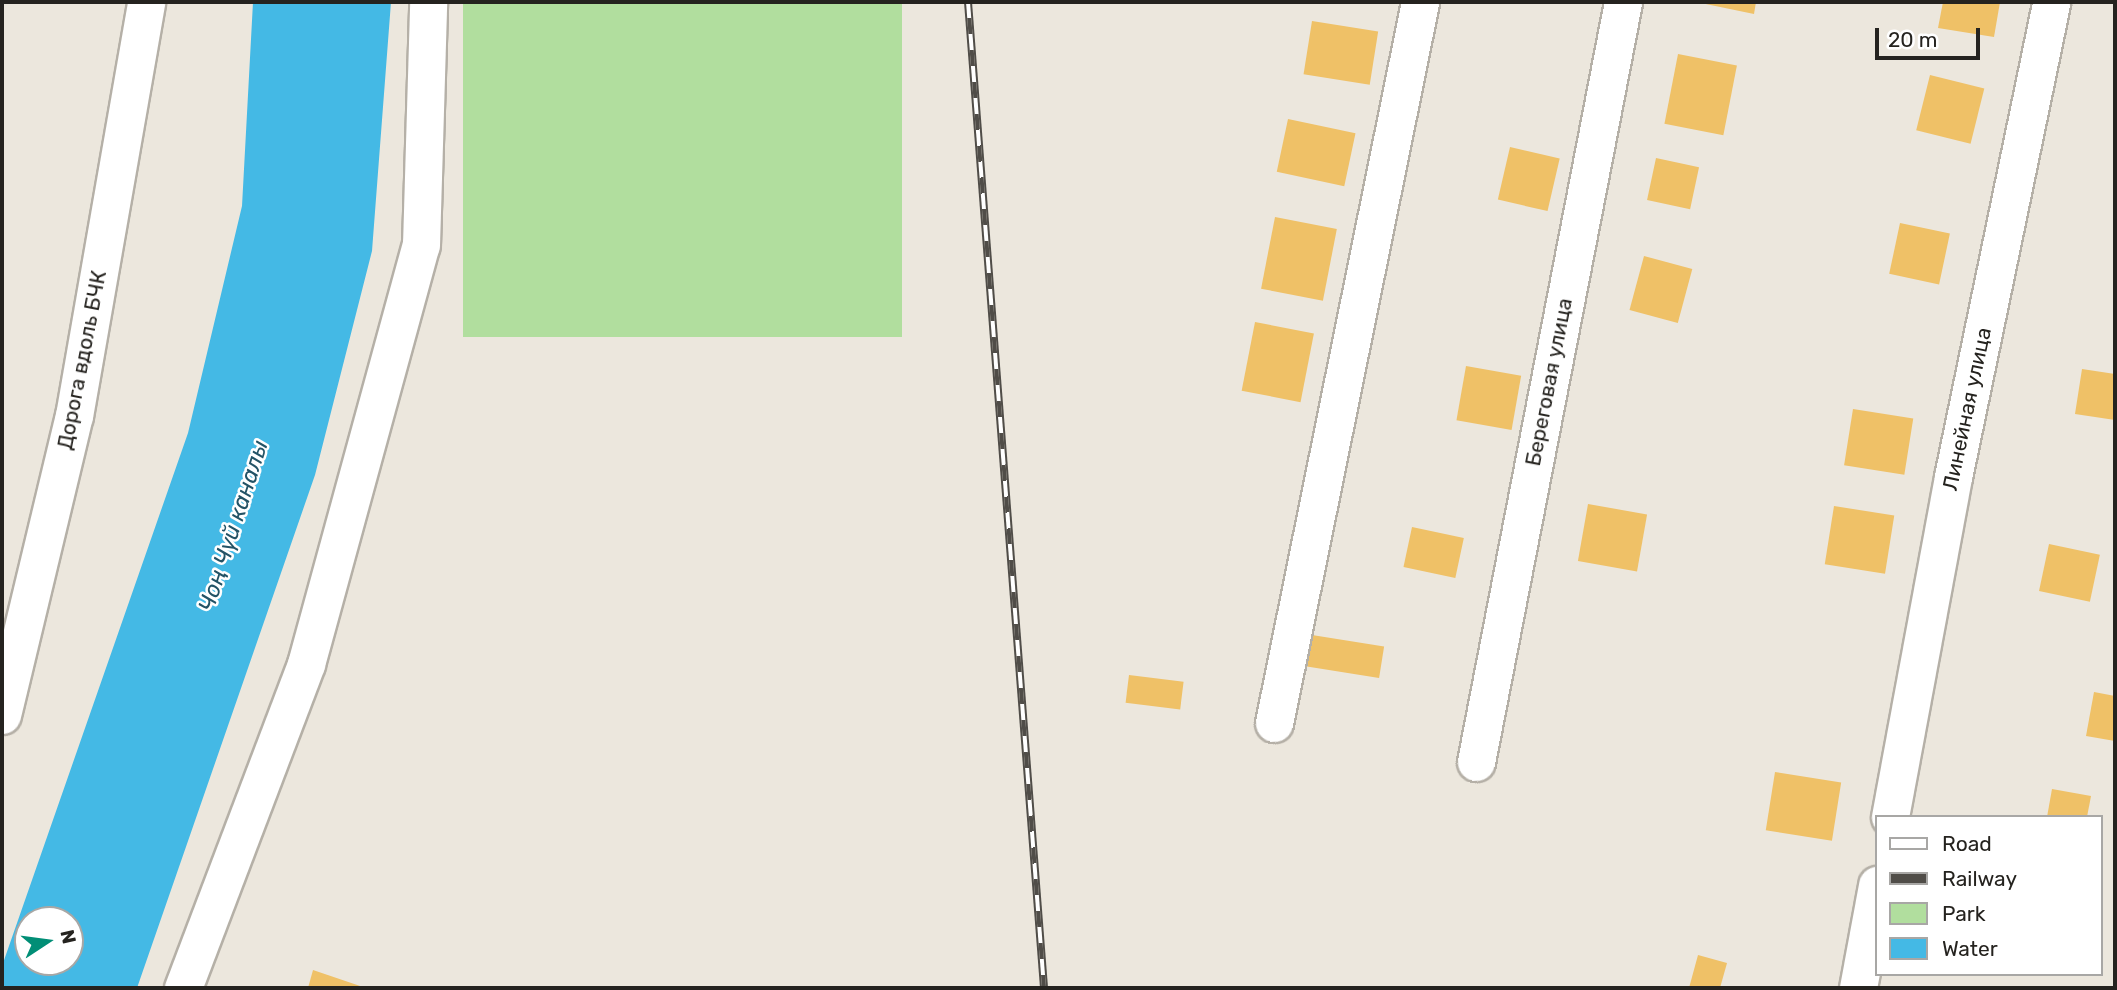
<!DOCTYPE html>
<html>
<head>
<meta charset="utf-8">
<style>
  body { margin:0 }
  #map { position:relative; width:2117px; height:990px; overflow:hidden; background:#ece7dd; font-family:Rubik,sans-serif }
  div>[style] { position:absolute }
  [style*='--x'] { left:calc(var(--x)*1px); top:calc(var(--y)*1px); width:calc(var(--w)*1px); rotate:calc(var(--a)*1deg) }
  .green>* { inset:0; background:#b1de9e; transform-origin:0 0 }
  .water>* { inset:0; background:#44b9e5 }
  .building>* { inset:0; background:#efc167; transform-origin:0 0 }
  .roads { filter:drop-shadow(2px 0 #b5b0a7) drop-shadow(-2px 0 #b5b0a7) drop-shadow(0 2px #b5b0a7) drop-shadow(0 -2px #b5b0a7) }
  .minor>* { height:37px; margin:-18.5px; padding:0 18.5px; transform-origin:18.5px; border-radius:18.5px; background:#fff }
  .rail>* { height:8px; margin-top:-4px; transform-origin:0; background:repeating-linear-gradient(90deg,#fff 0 16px,#504d48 0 32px); box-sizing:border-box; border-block:2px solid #504d48 }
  span { translate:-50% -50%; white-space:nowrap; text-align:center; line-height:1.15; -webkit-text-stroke:5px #fff; paint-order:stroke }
  .street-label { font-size:21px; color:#25231f }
  .water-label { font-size:23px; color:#235366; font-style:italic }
  .frame { position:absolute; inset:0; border:4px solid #25231f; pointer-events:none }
  .legend { position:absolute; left:1875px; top:815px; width:228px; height:161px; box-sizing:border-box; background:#fff; border:2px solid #a8a7a5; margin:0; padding:9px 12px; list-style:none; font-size:21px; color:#25231f }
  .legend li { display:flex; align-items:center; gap:14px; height:35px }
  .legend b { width:35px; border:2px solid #a8a7a5 }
  .north { position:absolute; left:14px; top:906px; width:70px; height:70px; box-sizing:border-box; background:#fff; border:2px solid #a8a7a5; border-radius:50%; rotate:77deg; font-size:19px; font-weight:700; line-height:28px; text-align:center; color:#25231f }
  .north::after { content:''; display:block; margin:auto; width:24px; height:32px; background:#018e76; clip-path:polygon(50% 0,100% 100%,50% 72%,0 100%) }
  .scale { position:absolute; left:1875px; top:28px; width:105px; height:32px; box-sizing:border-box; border:4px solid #25231f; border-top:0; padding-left:9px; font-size:21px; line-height:24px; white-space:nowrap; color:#25231f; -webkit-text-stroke:5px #fff; paint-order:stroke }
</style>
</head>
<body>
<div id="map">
  <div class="green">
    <i style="left:463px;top:2px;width:439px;height:335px"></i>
  </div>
  <div class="water">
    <i style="clip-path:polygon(evenodd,253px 2px,391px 2px,372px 251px,315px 475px,137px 988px,2px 988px,2px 966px,188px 433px,242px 206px,253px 2px,28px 920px,70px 920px,70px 962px,28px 962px,28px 920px)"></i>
  </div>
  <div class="building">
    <i style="clip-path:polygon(1696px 2px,1756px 2px,1754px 14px)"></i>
    <i style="clip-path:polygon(1943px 2px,2000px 2px,1994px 37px,1938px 28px)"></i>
    <i style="left:1312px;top:21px;width:67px;height:54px;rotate:9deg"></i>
    <i style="left:1678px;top:54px;width:60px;height:71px;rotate:11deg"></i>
    <i style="left:1930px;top:75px;width:56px;height:57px;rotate:14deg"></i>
    <i style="left:1288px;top:119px;width:69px;height:54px;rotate:12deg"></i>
    <i style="left:1510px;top:147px;width:51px;height:54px;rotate:13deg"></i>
    <i style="left:1656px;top:158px;width:44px;height:43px;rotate:12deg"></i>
    <i style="left:1275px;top:217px;width:63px;height:73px;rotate:11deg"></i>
    <i style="left:1900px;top:223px;width:51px;height:52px;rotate:12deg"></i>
    <i style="left:1644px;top:256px;width:50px;height:56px;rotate:15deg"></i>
    <i style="left:1255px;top:322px;width:60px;height:70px;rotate:11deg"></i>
    <i style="left:1466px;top:366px;width:56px;height:55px;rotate:10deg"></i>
    <i style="clip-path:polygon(2082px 369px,2115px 374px,2115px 420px,2075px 414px)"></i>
    <i style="left:1853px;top:409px;width:61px;height:57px;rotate:9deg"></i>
    <i style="left:1588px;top:504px;width:60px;height:58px;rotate:10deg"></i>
    <i style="left:1834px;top:506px;width:61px;height:59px;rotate:9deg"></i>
    <i style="left:1412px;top:527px;width:53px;height:41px;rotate:12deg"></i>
    <i style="left:2049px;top:544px;width:52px;height:48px;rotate:12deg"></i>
    <i style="left:1312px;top:635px;width:73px;height:32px;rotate:9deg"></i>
    <i style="left:1129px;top:675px;width:55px;height:28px;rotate:7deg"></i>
    <i style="clip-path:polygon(2094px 692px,2115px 696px,2115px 741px,2086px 736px)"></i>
    <i style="left:1775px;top:772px;width:67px;height:59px;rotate:9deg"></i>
    <i style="clip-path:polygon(2052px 789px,2091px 796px,2087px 817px,2047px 817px)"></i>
    <i style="clip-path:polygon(1698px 955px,1727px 963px,1720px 988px,1689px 988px)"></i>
    <i style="clip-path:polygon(313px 970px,366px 988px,308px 988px)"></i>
  </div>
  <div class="roads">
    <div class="minor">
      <i style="--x:2;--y:715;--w:308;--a:-76.5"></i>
      <i style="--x:74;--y:416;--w:420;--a:-80.1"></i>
      <i style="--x:1274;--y:723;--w:736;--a:-78.55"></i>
      <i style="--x:1476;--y:762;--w:774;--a:-79.05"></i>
      <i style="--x:1890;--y:817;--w:346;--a:-79.5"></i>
      <i style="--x:1953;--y:477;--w:485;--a:-78.3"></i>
      <i style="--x:183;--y:988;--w:347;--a:-69.2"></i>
      <i style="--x:306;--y:664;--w:434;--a:-74.7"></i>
      <i style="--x:421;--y:245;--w:243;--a:-88.3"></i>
      <i style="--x:1858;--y:988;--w:105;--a:-79.5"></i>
    </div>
  </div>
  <div class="rail">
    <i style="--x:968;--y:2;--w:989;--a:85.59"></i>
  </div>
  <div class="street-label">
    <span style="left:82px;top:360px;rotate:-79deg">Дорога вдоль БЧК</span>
    <span style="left:1549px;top:382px;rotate:-79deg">Береговая улица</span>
    <span style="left:1967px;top:409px;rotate:-78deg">Линейная улица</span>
  </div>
  <div class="water-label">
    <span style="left:233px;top:526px;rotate:-72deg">Чоң Чүй каналы</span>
  </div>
  <div class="frame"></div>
  <ul class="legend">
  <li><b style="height:9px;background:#fff"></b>Road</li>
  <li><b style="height:9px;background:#504d48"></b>Railway</li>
  <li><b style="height:19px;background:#b1de9e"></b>Park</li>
  <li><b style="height:19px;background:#44b9e5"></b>Water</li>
  </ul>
  <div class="north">N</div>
  <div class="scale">20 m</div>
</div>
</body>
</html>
